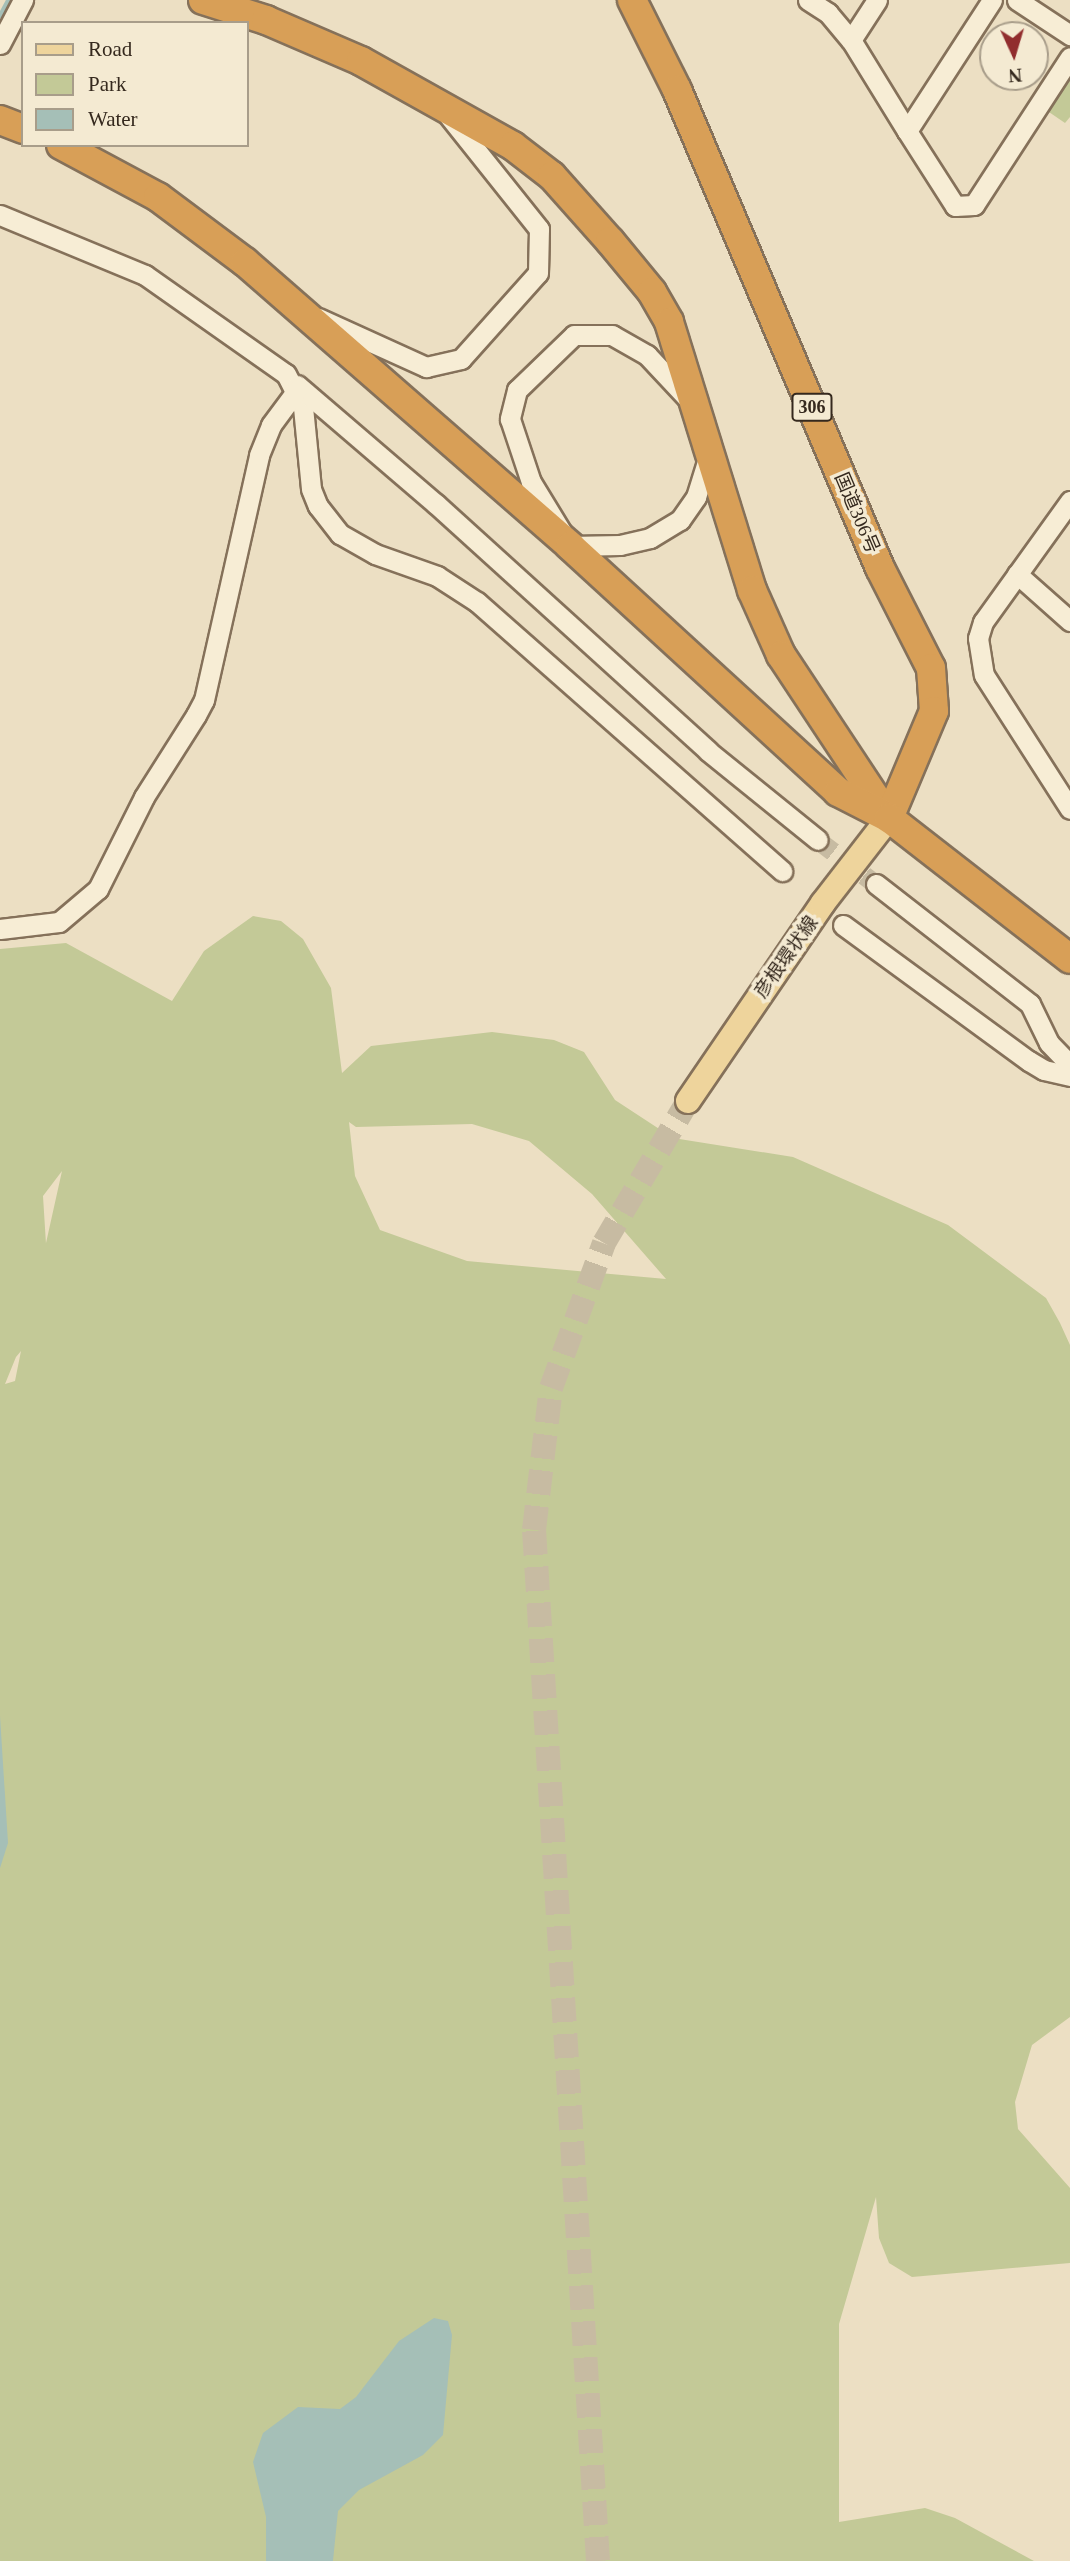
<!DOCTYPE html>
<html>
<head>
<meta charset="utf-8">
<style>
  body { margin:0 }
  #map { position:relative; width:1070px; height:2561px; overflow:hidden; background:#ecdfc3; font-family:"Times New Roman","Noto Sans JP",serif }
  div>[style] { position:absolute }
  [style*='--x'] { left:calc(var(--x)*1px); top:calc(var(--y)*1px); width:calc(var(--w)*1px); rotate:calc(var(--a)*1deg) }
  .green>* { inset:0; background:#c3c997 }
  .water>* { inset:0; background:#a5bfb7 }
  .stream>* { height:5px; margin:-2.5px; padding:0 2.5px; transform-origin:2.5px; border-radius:2.5px; background:#a5bfb7 }
  .minor-tunnel>* { height:19px; margin-top:-9.5px; transform-origin:0; background:repeating-linear-gradient(90deg,#c7bba2 0 19px,transparent 0 29px) }
  .major-tunnel>* { height:24px; margin-top:-12px; transform-origin:0; background:repeating-linear-gradient(90deg,#c7bba2 0 24px,transparent 0 36px) }
  .roads { filter:drop-shadow(2px 0 #85715a) drop-shadow(-2px 0 #85715a) drop-shadow(0 2px #85715a) drop-shadow(0 -2px #85715a) }
  .minor>* { height:19px; margin:-9.5px; padding:0 9.5px; transform-origin:9.5px; border-radius:9.5px; background:#f7edd5 }
  .major>* { height:24px; margin:-12px; padding:0 12px; transform-origin:12px; border-radius:12px; background:#eed49c }
  .highway>* { height:28px; margin:-14px; padding:0 14px; transform-origin:14px; border-radius:14px; background:#d89f57 }
  span { translate:-50% -50%; white-space:nowrap; text-align:center; line-height:1.15; -webkit-text-stroke:7px #f4ead2; paint-order:stroke }
  .shield-label span { padding:2px 5px; background:#f4ead2; border:2px solid; border-radius:5px; -webkit-text-stroke-width:0 }
  .shield-label { font-size:18px; color:#35291e; font-weight:700 }
  .street-label { font-size:19px; color:#35291e }
  .legend { position:absolute; left:21px; top:21px; width:228px; height:126px; box-sizing:border-box; background:#f4ead2; border:2px solid #a89d8a; margin:0; padding:9px 12px; list-style:none; font-size:21px; color:#35291e }
  .legend li { display:flex; align-items:center; gap:14px; height:35px }
  .legend b { width:35px; border:2px solid #a89d8a }
  .north { position:absolute; left:979px; top:21px; width:70px; height:70px; box-sizing:border-box; background:#f4ead2; border:2px solid #a89d8a; border-radius:50%; rotate:176deg; font-size:19px; font-weight:700; line-height:28px; text-align:center; color:#35291e }
  .north::after { content:''; display:block; margin:auto; width:24px; height:32px; background:#912d2e; clip-path:polygon(50% 0,100% 100%,50% 72%,0 100%) }
</style>
</head>
<body>
<div id="map">
  <div class="green">
    <i style="clip-path:polygon(1070px 71px,1070px 117px,1065px 123px,1046px 110px)"></i>
    <i style="clip-path:polygon(evenodd,253px 916px,281px 921px,303px 939px,331px 988px,342px 1073px,371px 1046px,492px 1032px,554px 1040px,584px 1052px,615px 1100px,673px 1138px,793px 1157px,948px 1225px,1046px 1298px,1060px 1323px,1070px 1345px,1070px 2017px,1032px 2045px,1015px 2102px,1018px 2129px,1070px 2188px,1070px 2263px,912px 2277px,889px 2263px,879px 2238px,876px 2197px,839px 2324px,839px 2522px,925px 2508px,955px 2518px,1034px 2561px,0 2561px,0 949px,66px 943px,172px 1001px,204px 951px,253px 916px,349px 1122px,356px 1127px,472px 1124px,529px 1141px,592px 1194px,666px 1279px,467px 1261px,380px 1230px,355px 1176px,349px 1122px,253px 916px,62px 1171px,46px 1243px,46px 1244px,43px 1196px,62px 1171px,253px 916px,21px 1351px,15px 1381px,5px 1384px,16px 1357px,21px 1351px)"></i>
  </div>
  <div class="water">
    <i style="clip-path:polygon(0 1716px,8px 1843px,0 1868px)"></i>
    <i style="clip-path:polygon(434px 2318px,448px 2321px,452px 2335px,443px 2435px,423px 2455px,359px 2490px,338px 2511px,333px 2561px,266px 2561px,266px 2517px,253px 2462px,263px 2433px,298px 2407px,340px 2409px,356px 2397px,399px 2341px)"></i>
  </div>
  <div class="stream">
    <i style="--x:0;--y:15;--w:17;--a:-62"></i>
  </div>
  <div class="minor-tunnel">
    <i style="--x:818;--y:840;--w:73;--a:37.2"></i>
  </div>
  <div class="major-tunnel">
    <i style="--x:598;--y:2561;--w:1033;--a:-93.55"></i>
    <i style="--x:534;--y:1530;--w:143;--a:-83.2"></i>
    <i style="--x:551;--y:1388;--w:154;--a:-69.9"></i>
    <i style="--x:604;--y:1243;--w:165;--a:-59.4"></i>
  </div>
  <div class="roads">
    <div class="minor">
      <i style="--x:808;--y:0;--w:24;--a:33"></i>
      <i style="--x:828;--y:13;--w:35;--a:50"></i>
      <i style="--x:877;--y:0;--w:48;--a:123"></i>
      <i style="--x:851;--y:40;--w:107;--a:58.4"></i>
      <i style="--x:907;--y:131;--w:156;--a:-57"></i>
      <i style="--x:1017;--y:0;--w:64;--a:33.4"></i>
      <i style="--x:0;--y:44;--w:50;--a:-62.4"></i>
      <i style="--x:907;--y:131;--w:89;--a:57.4"></i>
      <i style="--x:955;--y:206;--w:19;--a:-3"></i>
      <i style="--x:974;--y:205;--w:176;--a:-57"></i>
      <i style="--x:0;--y:215;--w:157;--a:22.5"></i>
      <i style="--x:145;--y:275;--w:172;--a:35.1"></i>
      <i style="--x:286;--y:374;--w:37;--a:63"></i>
      <i style="--x:303;--y:407;--w:82;--a:84.4"></i>
      <i style="--x:311;--y:489;--w:18;--a:68"></i>
      <i style="--x:318;--y:506;--w:36;--a:52"></i>
      <i style="--x:340;--y:534;--w:40;--a:29.7"></i>
      <i style="--x:375;--y:554;--w:66;--a:19.5"></i>
      <i style="--x:437;--y:576;--w:48;--a:33"></i>
      <i style="--x:477;--y:602;--w:407;--a:41.4"></i>
      <i style="--x:318;--y:318;--w:119;--a:24.4"></i>
      <i style="--x:426;--y:367;--w:36;--a:-13"></i>
      <i style="--x:461;--y:359;--w:115;--a:-48.2"></i>
      <i style="--x:538;--y:273;--w:44;--a:-88.7"></i>
      <i style="--x:539;--y:229;--w:146;--a:-128.6"></i>
      <i style="--x:297;--y:385;--w:183;--a:40.6"></i>
      <i style="--x:436;--y:504;--w:367;--a:42.2"></i>
      <i style="--x:708;--y:751;--w:141;--a:39"></i>
      <i style="--x:690;--y:401;--w:63;--a:-133.1"></i>
      <i style="--x:647;--y:355;--w:40;--a:-150.3"></i>
      <i style="--x:612;--y:335;--w:38;--a:180"></i>
      <i style="--x:574;--y:335;--w:79;--a:136"></i>
      <i style="--x:517;--y:390;--w:30;--a:104"></i>
      <i style="--x:510;--y:419;--w:66;--a:71.6"></i>
      <i style="--x:531;--y:482;--w:75;--a:58.6"></i>
      <i style="--x:570;--y:546;--w:50;--a:-1.1"></i>
      <i style="--x:620;--y:545;--w:31;--a:-13"></i>
      <i style="--x:650;--y:538;--w:35;--a:-31"></i>
      <i style="--x:680;--y:520;--w:28;--a:-55"></i>
      <i style="--x:696;--y:497;--w:47;--a:-72.7"></i>
      <i style="--x:1070;--y:501;--w:149;--a:125.7"></i>
      <i style="--x:983;--y:622;--w:17;--a:107"></i>
      <i style="--x:978;--y:638;--w:37;--a:81"></i>
      <i style="--x:984;--y:675;--w:159;--a:57.3"></i>
      <i style="--x:1017;--y:574;--w:71;--a:41.6"></i>
      <i style="--x:876;--y:884;--w:195;--a:37.9"></i>
      <i style="--x:1030;--y:1004;--w:43;--a:64"></i>
      <i style="--x:1049;--y:1043;--w:30;--a:46"></i>
      <i style="--x:843;--y:925;--w:230;--a:36.2"></i>
      <i style="--x:1029;--y:1061;--w:17;--a:31"></i>
      <i style="--x:1044;--y:1070;--w:27;--a:13"></i>
      <i style="--x:0;--y:929;--w:59;--a:-6.8"></i>
      <i style="--x:59;--y:922;--w:51;--a:-40.2"></i>
      <i style="--x:98;--y:889;--w:103;--a:-63.4"></i>
      <i style="--x:144;--y:797;--w:97;--a:-57.6"></i>
      <i style="--x:196;--y:715;--w:17;--a:-62"></i>
      <i style="--x:204;--y:700;--w:251;--a:-77.3"></i>
      <i style="--x:259;--y:455;--w:32;--a:-68"></i>
      <i style="--x:271;--y:425;--w:44;--a:-53.4"></i>
    </div>
    <div class="major">
      <i style="--x:688;--y:1101;--w:240;--a:-55.7"></i>
      <i style="--x:823;--y:903;--w:108;--a:-52.2"></i>
    </div>
    <div class="highway">
      <i style="--x:203;--y:0;--w:66;--a:17.6"></i>
      <i style="--x:266;--y:20;--w:103;--a:23.3"></i>
      <i style="--x:361;--y:61;--w:174;--a:29.2"></i>
      <i style="--x:513;--y:146;--w:49;--a:37.6"></i>
      <i style="--x:552;--y:176;--w:87;--a:48.3"></i>
      <i style="--x:610;--y:241;--w:66;--a:50.5"></i>
      <i style="--x:652;--y:292;--w:34;--a:60"></i>
      <i style="--x:669;--y:322;--w:281;--a:72.8"></i>
      <i style="--x:752;--y:590;--w:71;--a:66"></i>
      <i style="--x:781;--y:655;--w:196;--a:56.5"></i>
      <i style="--x:632;--y:0;--w:101;--a:63.4"></i>
      <i style="--x:677;--y:90;--w:519;--a:66.99"></i>
      <i style="--x:880;--y:568;--w:112;--a:63"></i>
      <i style="--x:931;--y:668;--w:43;--a:86"></i>
      <i style="--x:934;--y:711;--w:116;--a:112.8"></i>
      <i style="--x:0;--y:120;--w:25;--a:21"></i>
      <i style="--x:61;--y:145;--w:110;--a:28.2"></i>
      <i style="--x:158;--y:197;--w:109;--a:36.8"></i>
      <i style="--x:245;--y:262;--w:432;--a:41.1"></i>
      <i style="--x:570;--y:546;--w:364;--a:42.5"></i>
      <i style="--x:838;--y:792;--w:57;--a:27"></i>
      <i style="--x:889;--y:818;--w:229;--a:37.9"></i>
    </div>
  </div>
  <div class="shield-label">
    <span style="left:812px;top:407px">306</span>
  </div>
  <div class="street-label">
    <span style="left:857px;top:513px;rotate:67deg">国道306号</span>
    <span style="left:786px;top:957px;rotate:-55deg">彦根環状線</span>
  </div>
  <ul class="legend">
  <li><b style="height:9px;background:#eed49c"></b>Road</li>
  <li><b style="height:19px;background:#c3c997"></b>Park</li>
  <li><b style="height:19px;background:#a5bfb7"></b>Water</li>
  </ul>
  <div class="north">N</div>
</div>
</body>
</html>
